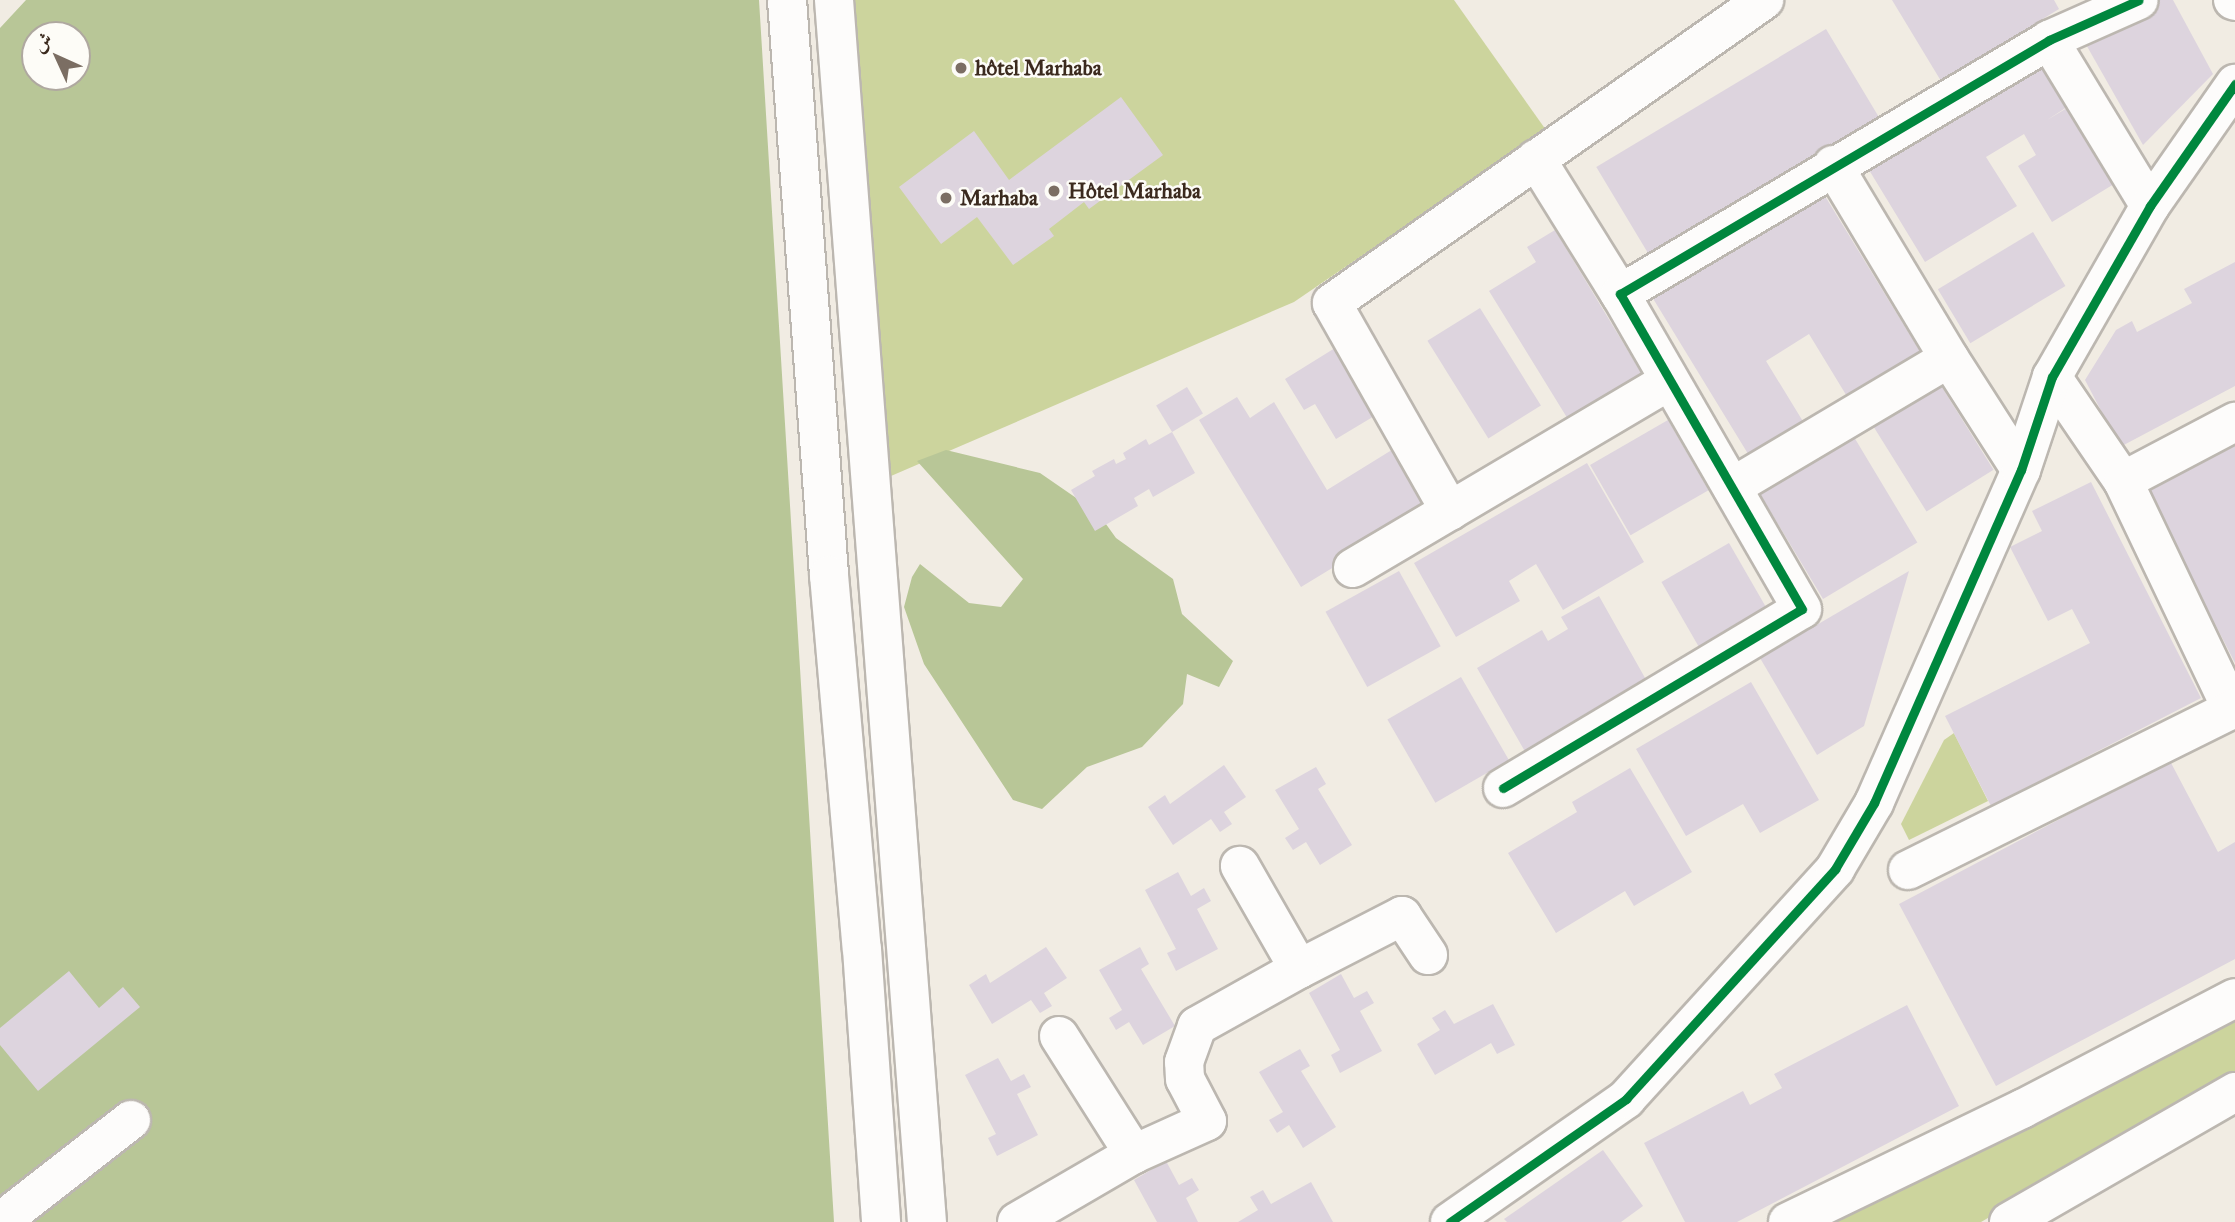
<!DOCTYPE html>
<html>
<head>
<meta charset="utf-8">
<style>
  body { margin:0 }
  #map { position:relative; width:2235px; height:1222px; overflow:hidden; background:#f1ece3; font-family:"IM FELL Great Primer",Amiri,serif }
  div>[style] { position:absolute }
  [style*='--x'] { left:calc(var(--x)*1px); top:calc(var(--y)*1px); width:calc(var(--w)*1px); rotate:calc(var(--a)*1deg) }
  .green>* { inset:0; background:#ccd49d }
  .forest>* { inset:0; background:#b8c697 }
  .building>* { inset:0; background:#ddd4de; transform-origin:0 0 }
  .roads { filter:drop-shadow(2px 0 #bcb7b0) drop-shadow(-2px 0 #bcb7b0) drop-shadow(0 2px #bcb7b0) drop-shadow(0 -2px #bcb7b0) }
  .minor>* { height:38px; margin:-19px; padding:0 19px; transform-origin:19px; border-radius:19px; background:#fdfcfb }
  .major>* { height:38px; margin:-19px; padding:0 19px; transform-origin:19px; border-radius:19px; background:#fdfcfb }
  .cycleway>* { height:9px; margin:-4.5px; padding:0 4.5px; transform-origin:4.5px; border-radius:4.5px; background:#00873e }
  .dots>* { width:19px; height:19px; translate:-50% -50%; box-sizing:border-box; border:4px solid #fdfcf7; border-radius:50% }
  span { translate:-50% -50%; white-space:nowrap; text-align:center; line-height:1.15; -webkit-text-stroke:5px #fdfcf7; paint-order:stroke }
  .poi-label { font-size:21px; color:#3b2a1e; font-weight:700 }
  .left { translate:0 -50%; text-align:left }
  .north { position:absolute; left:21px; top:21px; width:70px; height:70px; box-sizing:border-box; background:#fdfcf7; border:2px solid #afa8a0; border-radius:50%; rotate:315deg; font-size:19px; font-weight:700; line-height:28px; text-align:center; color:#3b2a1e }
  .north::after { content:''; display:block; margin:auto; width:24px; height:32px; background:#7b6e63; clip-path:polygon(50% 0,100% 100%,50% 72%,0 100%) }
</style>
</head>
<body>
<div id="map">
  <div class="green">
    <i style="clip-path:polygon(848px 0,1454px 0,1546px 130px,1294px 302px,884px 479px)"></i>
    <i style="clip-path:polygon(1954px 733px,1988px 801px,1909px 840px,1901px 824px,1944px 740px)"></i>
    <i style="clip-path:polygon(2235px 1017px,2235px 1075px,1981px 1222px,1823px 1222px)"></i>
  </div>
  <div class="forest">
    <i style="clip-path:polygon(evenodd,26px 0,759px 0,834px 1222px,0 1222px,0 28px,26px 0,35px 35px,77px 35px,77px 77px,35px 77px,35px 35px)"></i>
    <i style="clip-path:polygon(946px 450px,1040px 473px,1098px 513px,1116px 538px,1173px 579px,1182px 614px,1233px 661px,1219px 687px,1187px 674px,1183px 704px,1142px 747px,1087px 767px,1042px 809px,1013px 800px,924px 664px,904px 607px,912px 577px,920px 564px,969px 603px,1001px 607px,1023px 579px,917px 461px)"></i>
  </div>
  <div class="building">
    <i style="clip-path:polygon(1892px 0,2054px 0,2059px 9px,1941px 81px)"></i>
    <i style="clip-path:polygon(2152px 0,2173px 0,2213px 74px,2143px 145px,2084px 41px)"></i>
    <i style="left:1826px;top:29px;width:104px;height:268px;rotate:59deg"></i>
    <i style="clip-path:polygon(2038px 59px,2067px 107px,2047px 120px,2067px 108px,2114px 184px,2052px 222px,2018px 166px,2036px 155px,2024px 134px,1986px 157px,2017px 206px,1925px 262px,1866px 165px)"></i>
    <i style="clip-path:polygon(1121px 97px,1163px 155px,1089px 209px,1084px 202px,1049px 229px,1054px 236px,1013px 265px,977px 217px,941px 244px,899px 187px,974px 131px,1009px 180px)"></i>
    <i style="clip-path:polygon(1817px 183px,1924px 358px,1851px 403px,1809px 334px,1766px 361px,1807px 428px,1753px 462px,1646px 287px)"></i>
    <i style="clip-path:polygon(1555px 230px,1648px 384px,1574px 429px,1489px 291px,1536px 262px,1527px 247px)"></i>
    <i style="left:2033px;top:232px;width:63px;height:111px;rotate:59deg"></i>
    <i style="clip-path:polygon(2235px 262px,2235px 386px,2120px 447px,2085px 380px,2116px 330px,2132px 321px,2137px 332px,2192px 303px,2184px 289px)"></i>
    <i style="left:1480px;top:308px;width:115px;height:62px;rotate:58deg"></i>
    <i style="clip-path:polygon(1335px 348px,1376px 415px,1336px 439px,1315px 404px,1304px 410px,1285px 379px)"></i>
    <i style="left:1940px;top:384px;width:101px;height:79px;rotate:58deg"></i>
    <i style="left:1187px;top:387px;width:31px;height:36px;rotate:59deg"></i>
    <i style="clip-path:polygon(1237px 397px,1250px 418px,1274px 402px,1327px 490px,1395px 448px,1431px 508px,1301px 587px,1199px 420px)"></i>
    <i style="left:1668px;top:420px;width:81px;height:90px;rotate:60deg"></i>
    <i style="clip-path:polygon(1172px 432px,1195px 473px,1153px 497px,1149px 489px,1134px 498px,1138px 506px,1095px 531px,1071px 490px,1095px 476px,1092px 471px,1114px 459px,1116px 464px,1126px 459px,1123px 453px,1146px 439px,1149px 445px)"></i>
    <i style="left:1854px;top:437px;width:123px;height:110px;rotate:59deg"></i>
    <i style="clip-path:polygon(2235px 446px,2235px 663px,2147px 491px)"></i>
    <i style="clip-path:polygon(1587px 463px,1644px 562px,1563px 610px,1536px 564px,1509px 581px,1520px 601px,1456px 637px,1414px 563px)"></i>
    <i style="clip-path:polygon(2091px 482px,2201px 698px,1991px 806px,1945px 716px,2090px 643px,2072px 609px,2048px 621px,2010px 547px,2042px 531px,2032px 511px)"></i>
    <i style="left:1729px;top:543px;width:83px;height:78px;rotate:60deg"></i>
    <i style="left:1399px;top:571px;width:86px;height:84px;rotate:61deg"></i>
    <i style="clip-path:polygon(1909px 571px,1864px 726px,1817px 755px,1760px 658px)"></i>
    <i style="clip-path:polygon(1599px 596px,1649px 685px,1527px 755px,1477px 668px,1542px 630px,1548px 641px,1568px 629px,1561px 617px)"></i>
    <i style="left:1461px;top:677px;width:96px;height:85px;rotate:60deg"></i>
    <i style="clip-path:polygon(1751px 682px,1819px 800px,1760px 833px,1743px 804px,1686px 836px,1636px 749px)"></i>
    <i style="clip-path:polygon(2170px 761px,2218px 852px,2235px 842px,2235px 959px,1996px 1086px,1899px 904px)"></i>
    <i style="clip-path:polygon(1224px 765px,1246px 797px,1224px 812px,1232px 824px,1220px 832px,1211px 819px,1173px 845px,1148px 807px,1165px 795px,1170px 804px)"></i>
    <i style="clip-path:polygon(1316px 767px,1326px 784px,1318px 789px,1352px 845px,1320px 865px,1306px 842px,1293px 850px,1285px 838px,1299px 829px,1275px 790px)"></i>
    <i style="clip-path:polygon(1630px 768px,1692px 872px,1634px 906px,1625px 891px,1556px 933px,1508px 853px,1577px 812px,1572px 802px)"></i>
    <i style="clip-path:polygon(1178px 872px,1191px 896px,1204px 888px,1211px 901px,1197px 909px,1218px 949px,1176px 971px,1167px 953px,1176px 949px,1145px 890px)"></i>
    <i style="clip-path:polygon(1046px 947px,1067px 978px,1044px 993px,1052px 1006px,1040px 1013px,1031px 1000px,992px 1024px,969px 985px,986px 974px,990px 983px)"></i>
    <i style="clip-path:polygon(1140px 947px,1149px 964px,1141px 969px,1175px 1026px,1143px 1045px,1129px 1022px,1116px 1030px,1109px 1018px,1122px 1010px,1099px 970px)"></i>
    <i style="clip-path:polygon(69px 971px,99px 1008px,123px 987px,140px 1007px,38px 1091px,0 1045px,0 1028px)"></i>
    <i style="clip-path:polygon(1341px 974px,1354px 998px,1367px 991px,1374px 1003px,1360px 1011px,1382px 1051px,1340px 1073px,1331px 1055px,1340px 1050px,1309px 993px)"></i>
    <i style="clip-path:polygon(1493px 1004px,1515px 1045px,1497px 1054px,1491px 1043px,1435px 1075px,1417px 1044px,1440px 1030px,1432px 1018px,1445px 1010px,1454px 1024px)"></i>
    <i style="clip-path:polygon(1907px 1005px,1959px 1106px,1737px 1222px,1685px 1222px,1644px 1143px,1743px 1091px,1750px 1105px,1782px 1088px,1774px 1074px)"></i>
    <i style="clip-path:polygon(1300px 1049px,1310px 1066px,1301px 1071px,1336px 1127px,1303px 1148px,1289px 1125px,1277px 1133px,1269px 1120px,1283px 1112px,1259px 1072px)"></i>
    <i style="clip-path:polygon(998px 1058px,1011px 1081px,1024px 1074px,1031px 1087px,1017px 1094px,1038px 1135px,997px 1156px,988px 1138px,996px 1134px,965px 1075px)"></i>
    <i style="clip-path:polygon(1603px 1150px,1643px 1206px,1621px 1222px,1507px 1222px,1504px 1219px)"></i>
    <i style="clip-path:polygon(1166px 1161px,1179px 1185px,1192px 1178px,1199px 1190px,1186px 1198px,1198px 1222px,1157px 1222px,1134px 1180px)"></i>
    <i style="clip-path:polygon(1311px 1182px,1333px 1222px,1238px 1222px,1258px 1210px,1250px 1197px,1263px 1190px,1271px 1204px)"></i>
  </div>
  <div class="roads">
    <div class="minor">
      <i style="--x:2049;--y:40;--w:194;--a:58.7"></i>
      <i style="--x:1536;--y:159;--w:159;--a:58.1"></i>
      <i style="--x:1833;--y:165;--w:225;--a:59"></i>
      <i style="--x:1949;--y:358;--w:133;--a:57.3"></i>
      <i style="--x:2052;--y:377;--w:126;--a:55.7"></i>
      <i style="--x:2123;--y:481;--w:254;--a:64.5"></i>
      <i style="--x:2123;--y:481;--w:127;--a:-27.8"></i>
      <i style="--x:1732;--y:487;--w:252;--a:-30.7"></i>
      <i style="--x:1450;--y:511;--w:239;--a:-119.6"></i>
      <i style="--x:1332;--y:303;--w:528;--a:-35.05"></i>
      <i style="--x:1353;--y:568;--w:366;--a:-30.6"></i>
      <i style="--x:1503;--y:788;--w:348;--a:-30.9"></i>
      <i style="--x:1802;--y:609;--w:364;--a:-120"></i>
      <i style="--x:1620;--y:294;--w:499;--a:-30.6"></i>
      <i style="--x:2049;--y:40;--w:98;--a:-24"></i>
      <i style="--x:1908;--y:870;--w:365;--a:-26.4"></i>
      <i style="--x:1299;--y:969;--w:116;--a:-27.2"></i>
      <i style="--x:1402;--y:916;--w:47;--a:56.3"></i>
      <i style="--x:1059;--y:1036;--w:140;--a:57.6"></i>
      <i style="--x:0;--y:1222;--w:166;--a:-37.9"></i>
      <i style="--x:1017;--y:1222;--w:135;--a:-30.2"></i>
      <i style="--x:1134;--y:1154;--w:80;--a:-24.3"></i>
      <i style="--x:1207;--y:1121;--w:47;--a:-117.6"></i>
      <i style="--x:1185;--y:1079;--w:17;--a:-93"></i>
      <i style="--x:1184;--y:1062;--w:38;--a:-70"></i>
      <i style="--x:1197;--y:1026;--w:117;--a:-29.2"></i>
      <i style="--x:1299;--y:969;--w:119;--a:-119.8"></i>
      <i style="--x:1450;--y:1222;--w:215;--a:-34.9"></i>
      <i style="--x:1626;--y:1099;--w:311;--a:-47.7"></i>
      <i style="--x:1835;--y:869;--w:77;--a:-59.4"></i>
      <i style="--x:1874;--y:803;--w:364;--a:-66.2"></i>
      <i style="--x:2021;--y:470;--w:98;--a:-71.6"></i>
      <i style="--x:2052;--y:377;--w:197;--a:-60.2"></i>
      <i style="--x:2150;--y:206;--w:149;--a:-55.1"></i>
      <i style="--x:1788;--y:1222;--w:260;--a:-25.8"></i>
      <i style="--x:2022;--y:1109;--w:240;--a:-27.5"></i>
      <i style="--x:2009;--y:1222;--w:261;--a:-29.9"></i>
    </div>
    <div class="major">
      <i style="--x:787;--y:0;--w:577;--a:85.82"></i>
      <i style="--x:829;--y:575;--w:375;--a:85"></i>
      <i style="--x:862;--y:949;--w:274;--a:86"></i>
      <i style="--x:834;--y:0;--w:1226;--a:85.65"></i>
      <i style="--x:2233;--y:0;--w:2;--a:27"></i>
    </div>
  </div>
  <div class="cycleway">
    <i style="--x:1503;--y:788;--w:348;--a:-30.9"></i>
    <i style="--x:1802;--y:609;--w:364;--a:-120"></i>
    <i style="--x:1620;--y:294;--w:499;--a:-30.6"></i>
    <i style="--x:2049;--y:40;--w:98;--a:-24"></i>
    <i style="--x:1450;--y:1222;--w:215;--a:-34.9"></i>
    <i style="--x:1626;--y:1099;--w:311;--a:-47.7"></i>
    <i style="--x:1835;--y:869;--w:77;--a:-59.4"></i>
    <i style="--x:1874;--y:803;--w:364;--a:-66.2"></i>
    <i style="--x:2021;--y:470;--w:98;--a:-71.6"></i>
    <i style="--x:2052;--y:377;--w:197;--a:-60.2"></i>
    <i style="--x:2150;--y:206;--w:149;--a:-55.1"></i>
  </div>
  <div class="dots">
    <i style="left:961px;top:68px;background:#7b6e63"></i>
    <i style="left:1054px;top:191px;background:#7b6e63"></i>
    <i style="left:946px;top:198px;background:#7b6e63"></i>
  </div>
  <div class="poi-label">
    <span class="left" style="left:975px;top:68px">hôtel Marhaba</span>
    <span class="left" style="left:1068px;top:191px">Hôtel Marhaba</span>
    <span class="left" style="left:960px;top:198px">Marhaba</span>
  </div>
  <div class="north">ش</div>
</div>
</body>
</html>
